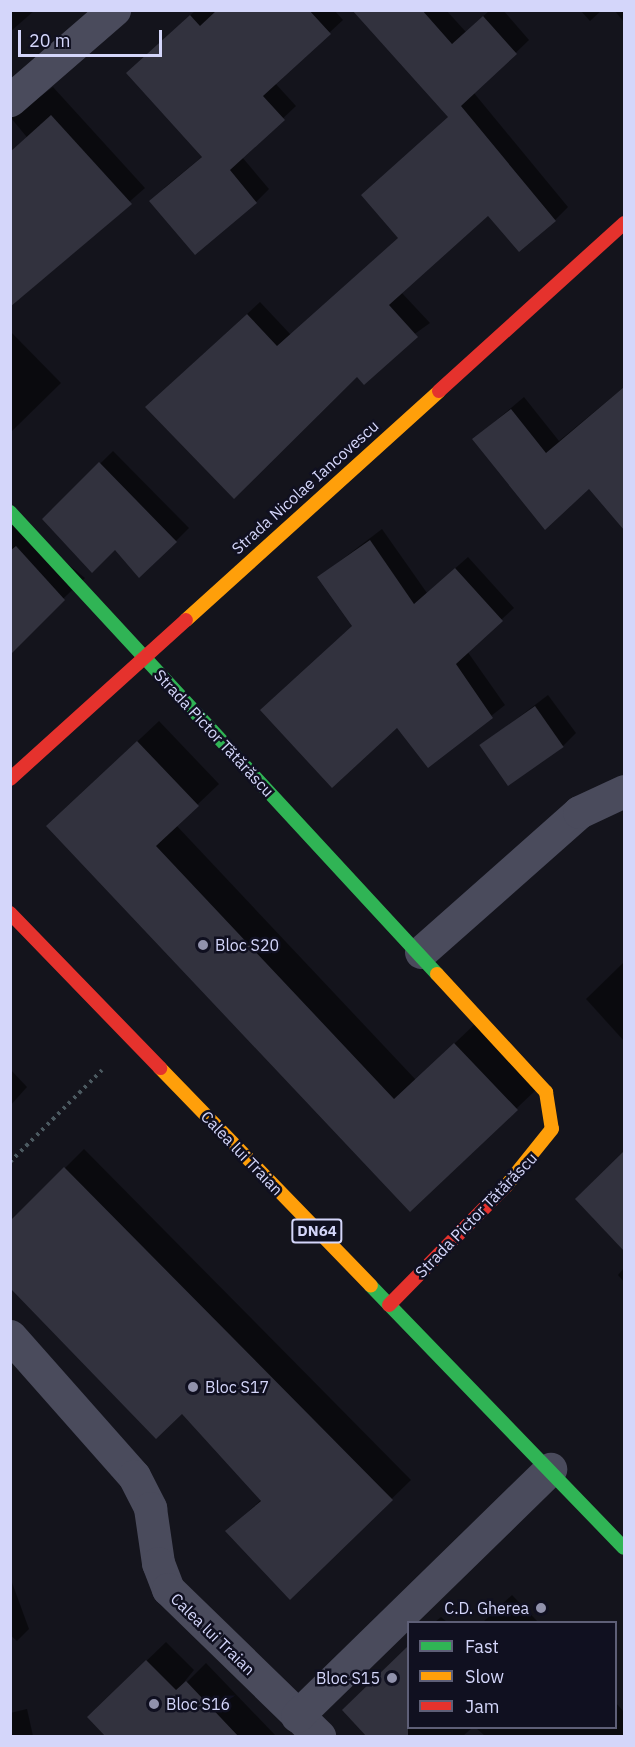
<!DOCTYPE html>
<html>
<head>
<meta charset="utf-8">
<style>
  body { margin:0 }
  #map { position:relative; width:635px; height:1747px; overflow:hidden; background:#14141c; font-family:"IBM Plex Sans",sans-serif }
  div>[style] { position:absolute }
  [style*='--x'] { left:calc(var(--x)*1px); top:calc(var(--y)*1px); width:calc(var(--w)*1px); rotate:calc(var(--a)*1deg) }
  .shadow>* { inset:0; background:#0007 }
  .building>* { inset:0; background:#32323e; transform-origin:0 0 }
  .path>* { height:4px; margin-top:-2px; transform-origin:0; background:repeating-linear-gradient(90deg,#4b5960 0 3px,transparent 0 7.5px) }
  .street>* { height:33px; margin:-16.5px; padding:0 16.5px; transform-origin:16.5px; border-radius:16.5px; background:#4a4b5c }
  .fast>* { height:14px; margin:-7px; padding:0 7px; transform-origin:7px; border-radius:7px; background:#30b455 }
  .slow>* { height:14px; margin:-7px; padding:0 7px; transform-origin:7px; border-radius:7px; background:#ff9f0a }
  .jam>* { height:14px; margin:-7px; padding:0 7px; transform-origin:7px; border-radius:7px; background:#e5322d }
  .dots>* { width:16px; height:16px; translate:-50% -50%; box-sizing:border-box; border:3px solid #101020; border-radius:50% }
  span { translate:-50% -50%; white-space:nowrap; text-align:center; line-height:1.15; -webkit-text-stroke:5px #101020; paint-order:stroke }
  .shield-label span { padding:2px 4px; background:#101020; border:2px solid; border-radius:4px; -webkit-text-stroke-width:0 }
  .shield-label { font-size:15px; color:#d4d6fa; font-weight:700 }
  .street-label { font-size:16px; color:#d4d6fa }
  .poi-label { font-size:16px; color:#d4d6fa }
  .left { translate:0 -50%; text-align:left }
  .right { translate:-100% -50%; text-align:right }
  .frame { position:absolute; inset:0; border:12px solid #d4d6fa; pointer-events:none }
  .legend { position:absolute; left:407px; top:1621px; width:210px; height:108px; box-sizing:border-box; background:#101020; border:2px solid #5e5f77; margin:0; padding:8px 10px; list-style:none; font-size:18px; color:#d4d6fa }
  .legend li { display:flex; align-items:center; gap:12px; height:30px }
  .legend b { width:30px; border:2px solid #5e5f77 }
  .scale { position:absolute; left:18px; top:30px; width:144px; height:27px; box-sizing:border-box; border:3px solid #d4d6fa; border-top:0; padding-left:8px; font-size:18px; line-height:21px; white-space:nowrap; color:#d4d6fa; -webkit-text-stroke:4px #101020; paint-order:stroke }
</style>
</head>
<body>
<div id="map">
  <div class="shadow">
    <i style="clip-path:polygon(10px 10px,35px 10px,10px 32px)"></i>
    <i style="clip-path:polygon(196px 10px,334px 10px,343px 20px,275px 83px,296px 106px,242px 157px,269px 189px,256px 202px,164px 188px,203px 156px,141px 60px)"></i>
    <i style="clip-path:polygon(355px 10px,446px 10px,466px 32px,490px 10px,503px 10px,529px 40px,474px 93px,568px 207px,555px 220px,489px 214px,401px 292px,430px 323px,357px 375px,160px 394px,260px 302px,291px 335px,400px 237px,449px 117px)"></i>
    <i style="clip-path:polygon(580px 10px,602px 10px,590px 21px)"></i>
    <i style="clip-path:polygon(614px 10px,624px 10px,624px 22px)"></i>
    <i style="clip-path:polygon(53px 87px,145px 188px,10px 307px,10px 181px,49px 164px,11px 118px)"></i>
    <i style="clip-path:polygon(10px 331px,61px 383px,10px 433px)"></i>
    <i style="clip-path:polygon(623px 388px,624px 528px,590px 487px,474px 439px,524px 397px,559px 441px)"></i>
    <i style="clip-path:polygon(113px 451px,189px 528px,176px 541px,116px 547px,44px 519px)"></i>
    <i style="clip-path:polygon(10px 518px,85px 578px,10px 649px)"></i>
    <i style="clip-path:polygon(382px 529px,427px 593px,468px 557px,514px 608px,467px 651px,505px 705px,428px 766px,353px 626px,319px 577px)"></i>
    <i style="clip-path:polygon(548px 695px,576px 733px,563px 746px,481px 746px)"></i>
    <i style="clip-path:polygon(159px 721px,219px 784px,176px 825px,416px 1080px,476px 1023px,538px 1088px,410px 1210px,69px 806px)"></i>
    <i style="clip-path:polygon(624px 962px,624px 1041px,586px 999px)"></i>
    <i style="clip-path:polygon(10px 1069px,27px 1087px,10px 1106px)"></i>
    <i style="clip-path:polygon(84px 1149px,411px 1480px,290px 1598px,227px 1531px,262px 1499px,10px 1223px)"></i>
    <i style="clip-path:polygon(624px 1152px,624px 1249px,577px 1199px)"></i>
    <i style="clip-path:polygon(624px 1268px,624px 1282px,618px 1275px)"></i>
    <i style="clip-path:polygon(10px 1577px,29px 1629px,17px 1641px,10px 1635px)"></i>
    <i style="clip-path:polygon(512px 1595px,538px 1622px,483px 1622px)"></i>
    <i style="clip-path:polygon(441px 1617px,447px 1622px,435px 1622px)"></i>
    <i style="clip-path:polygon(166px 1642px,194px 1670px,172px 1697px,206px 1663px,276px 1736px,108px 1736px,108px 1698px)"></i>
    <i style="clip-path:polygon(408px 1647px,408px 1728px,472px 1728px,463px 1736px,369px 1736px,363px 1691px)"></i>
    <i style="clip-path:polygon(616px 1703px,624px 1712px,624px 1736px,485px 1736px,476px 1728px,616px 1728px)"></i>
    <i style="clip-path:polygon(27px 1709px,33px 1736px,10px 1736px,10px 1713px)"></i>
  </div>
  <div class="building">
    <i style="clip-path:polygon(217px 10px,309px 10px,331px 34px,263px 96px,285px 120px,230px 170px,257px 203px,195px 255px,149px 201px,202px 157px,126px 73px,190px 15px,200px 26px)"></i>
    <i style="clip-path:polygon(352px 10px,422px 10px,452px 44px,483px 16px,517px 54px,461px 106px,556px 221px,519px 252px,488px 216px,389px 305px,418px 337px,364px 385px,357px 377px,234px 499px,145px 407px,247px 314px,277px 346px,398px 238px,361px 195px,448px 117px)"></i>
    <i style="clip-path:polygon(51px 115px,132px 204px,10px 307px,10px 152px)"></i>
    <i style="clip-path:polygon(624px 387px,624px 530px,589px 489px,545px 530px,472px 439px,511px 409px,546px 453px)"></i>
    <i style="clip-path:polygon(99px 462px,177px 542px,139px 578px,115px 550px,92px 573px,42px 519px)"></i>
    <i style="clip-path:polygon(370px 540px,414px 604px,455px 568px,503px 621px,456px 664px,493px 718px,428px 768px,397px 728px,332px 788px,260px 710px,352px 626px,317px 577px)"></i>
    <i style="clip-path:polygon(16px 546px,65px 600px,10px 655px,10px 551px)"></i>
    <i style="left:535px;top:706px;width:50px;height:68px;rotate:55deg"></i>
    <i style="clip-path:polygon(137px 741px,199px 806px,156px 846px,394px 1099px,454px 1043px,518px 1110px,410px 1212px,46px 826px)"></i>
    <i style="clip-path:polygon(624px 1151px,624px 1251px,575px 1199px)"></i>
    <i style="clip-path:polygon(64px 1167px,393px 1500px,290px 1600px,225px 1531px,261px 1501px,182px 1414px,156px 1439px,10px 1288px,10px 1221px)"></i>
    <i style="clip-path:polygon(408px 1646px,408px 1737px,367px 1737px,342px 1710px)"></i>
    <i style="clip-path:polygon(146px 1660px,176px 1690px,186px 1681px,239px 1737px,106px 1737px,87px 1717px)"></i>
  </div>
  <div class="path">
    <i style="--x:10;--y:1162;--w:130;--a:-45"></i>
  </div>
  <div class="street">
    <i style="--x:10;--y:100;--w:138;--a:-40.9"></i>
    <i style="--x:421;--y:952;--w:211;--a:-41.5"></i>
    <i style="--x:579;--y:812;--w:50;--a:-25"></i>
    <i style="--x:10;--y:1336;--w:187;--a:48.5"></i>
    <i style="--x:134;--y:1476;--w:36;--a:63"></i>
    <i style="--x:150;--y:1508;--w:56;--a:81.7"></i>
    <i style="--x:158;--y:1563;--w:28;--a:69"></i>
    <i style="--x:168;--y:1589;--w:211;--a:44.2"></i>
    <i style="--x:297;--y:1716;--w:354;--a:-44.3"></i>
  </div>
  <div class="fast">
    <i style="--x:10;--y:512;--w:629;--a:47.25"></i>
    <i style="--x:371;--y:1286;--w:364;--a:46"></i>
  </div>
  <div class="slow">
    <i style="--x:186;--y:620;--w:341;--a:-42.1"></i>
    <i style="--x:437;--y:974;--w:161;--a:47.3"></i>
    <i style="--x:546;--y:1092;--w:37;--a:81"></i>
    <i style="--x:552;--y:1129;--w:73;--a:128.9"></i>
    <i style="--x:160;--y:1068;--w:303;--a:45.9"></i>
  </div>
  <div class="jam">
    <i style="--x:439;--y:391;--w:250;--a:-42.2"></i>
    <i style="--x:10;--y:779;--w:237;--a:-42.1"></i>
    <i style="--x:10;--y:913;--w:216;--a:45.9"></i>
    <i style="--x:389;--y:1305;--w:167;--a:-45.5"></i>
  </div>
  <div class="dots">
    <i style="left:203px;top:945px;background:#9192ac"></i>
    <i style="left:193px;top:1387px;background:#9192ac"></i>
    <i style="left:541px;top:1608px;background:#9192ac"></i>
    <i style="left:392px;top:1678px;background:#9192ac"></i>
    <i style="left:154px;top:1704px;background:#9192ac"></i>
  </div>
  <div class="shield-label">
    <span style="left:317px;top:1231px">DN64</span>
  </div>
  <div class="street-label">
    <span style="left:305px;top:487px;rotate:-42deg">Strada Nicolae Iancovescu</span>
    <span style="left:214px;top:733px;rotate:47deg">Strada Pictor Tătărăscu</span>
    <span style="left:242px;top:1153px;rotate:46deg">Calea lui Traian</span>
    <span style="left:476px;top:1215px;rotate:-46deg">Strada Pictor Tătărăscu</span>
    <span style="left:213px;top:1634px;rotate:44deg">Calea lui Traian</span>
  </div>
  <div class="poi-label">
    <span class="left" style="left:215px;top:945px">Bloc S20</span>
    <span class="left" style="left:205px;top:1387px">Bloc S17</span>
    <span class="right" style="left:529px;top:1608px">C.D. Gherea</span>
    <span class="right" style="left:380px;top:1678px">Bloc S15</span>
    <span class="left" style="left:166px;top:1704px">Bloc S16</span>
  </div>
  <div class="frame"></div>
  <ul class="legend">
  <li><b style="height:8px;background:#30b455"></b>Fast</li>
  <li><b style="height:8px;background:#ff9f0a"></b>Slow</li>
  <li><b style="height:8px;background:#e5322d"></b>Jam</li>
  </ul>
  <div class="scale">20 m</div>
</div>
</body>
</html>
